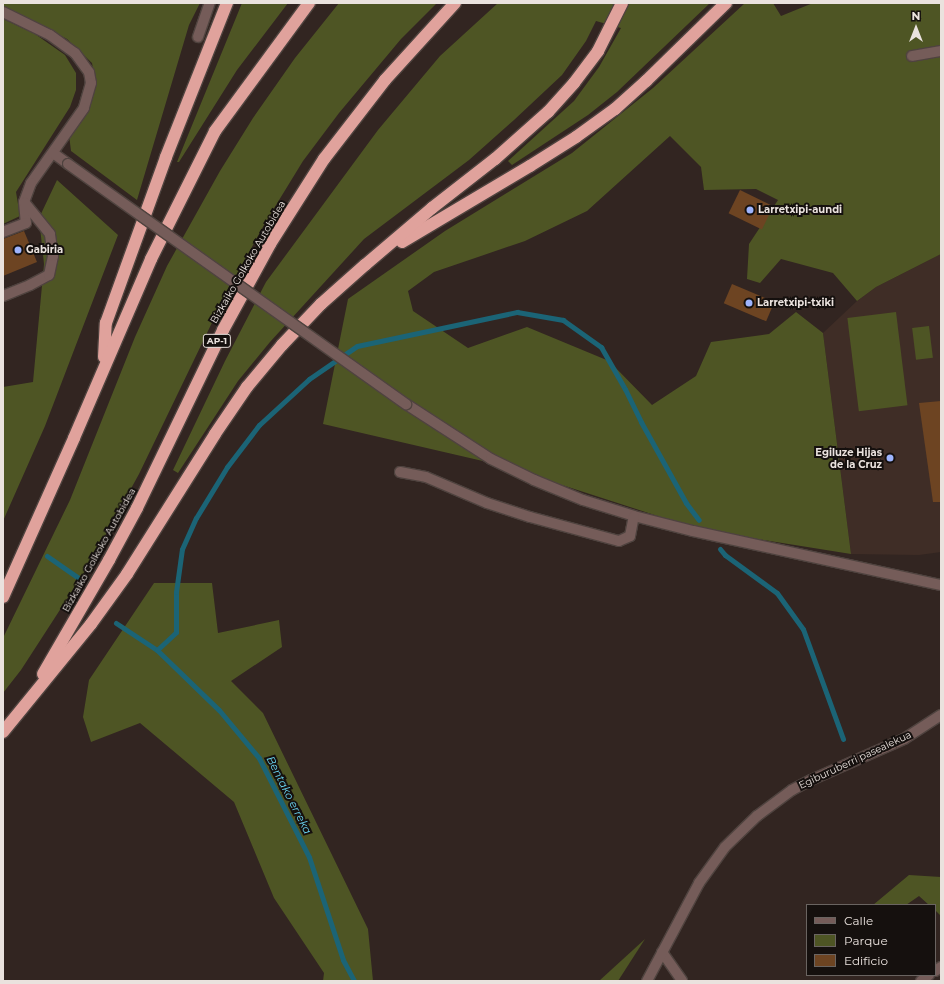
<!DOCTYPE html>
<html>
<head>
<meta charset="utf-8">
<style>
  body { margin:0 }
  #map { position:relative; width:944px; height:984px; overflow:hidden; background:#322521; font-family:Montserrat,sans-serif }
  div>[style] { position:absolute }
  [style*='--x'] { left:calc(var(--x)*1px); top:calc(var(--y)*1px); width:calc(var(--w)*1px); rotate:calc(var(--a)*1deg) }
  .built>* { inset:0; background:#3f2d26 }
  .green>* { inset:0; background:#4e5524; transform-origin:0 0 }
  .stream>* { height:5px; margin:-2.5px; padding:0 2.5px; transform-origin:2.5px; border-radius:2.5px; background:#1b6476 }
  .building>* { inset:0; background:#6d4422; transform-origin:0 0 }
  .roads { filter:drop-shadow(1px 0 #4f433f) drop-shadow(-1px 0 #4f433f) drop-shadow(0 1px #4f433f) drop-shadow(0 -1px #4f433f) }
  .minor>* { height:10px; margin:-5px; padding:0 5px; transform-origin:5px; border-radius:5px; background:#755c59 }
  .highway>* { height:12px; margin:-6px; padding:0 6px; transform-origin:6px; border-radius:6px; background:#e0a29c }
  .bridges { filter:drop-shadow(1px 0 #4f433f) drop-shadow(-1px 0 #4f433f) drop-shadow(0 1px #4f433f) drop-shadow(0 -1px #4f433f) }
  .minor-bridge>* { height:10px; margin:-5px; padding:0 5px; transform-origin:5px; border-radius:5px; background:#755c59 }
  .dots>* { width:11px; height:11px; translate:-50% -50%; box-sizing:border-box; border:2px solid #15100e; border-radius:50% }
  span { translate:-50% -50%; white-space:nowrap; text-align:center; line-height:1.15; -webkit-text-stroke:4px #15100e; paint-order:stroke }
  .shield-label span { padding:1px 3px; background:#15100e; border:1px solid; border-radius:3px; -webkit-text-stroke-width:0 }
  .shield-label { font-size:9px; color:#eae2de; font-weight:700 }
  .poi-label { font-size:10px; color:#eae2de; font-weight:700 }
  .left { translate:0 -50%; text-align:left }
  .right { translate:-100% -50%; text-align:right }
  .street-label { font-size:10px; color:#eae2de }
  .water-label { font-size:11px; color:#69d1ee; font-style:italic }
  .frame { position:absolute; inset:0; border:4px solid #eae2de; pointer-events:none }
  .legend { position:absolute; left:806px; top:904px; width:130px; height:72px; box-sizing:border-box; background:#15100e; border:1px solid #6a6461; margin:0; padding:5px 7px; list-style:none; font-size:12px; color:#eae2de }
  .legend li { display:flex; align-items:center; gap:8px; height:20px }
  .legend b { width:20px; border:1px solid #6a6461 }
  .north { position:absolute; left:896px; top:8px; width:40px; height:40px; -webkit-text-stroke:3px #15100e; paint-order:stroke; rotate:0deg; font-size:11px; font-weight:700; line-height:16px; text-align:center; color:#eae2de }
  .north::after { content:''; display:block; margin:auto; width:14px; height:18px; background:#eae2de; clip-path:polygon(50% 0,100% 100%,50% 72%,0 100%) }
</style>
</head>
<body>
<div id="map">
  <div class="built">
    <i style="clip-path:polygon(941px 254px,941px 552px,919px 555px,851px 554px,823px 333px,857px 301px,876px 287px)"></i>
  </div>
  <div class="green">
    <i style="clip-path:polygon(3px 3px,200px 3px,189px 25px,137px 200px,71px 151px,69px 135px,96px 85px,92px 63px,67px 39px,3px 6px)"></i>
    <i style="clip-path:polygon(242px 3px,288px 3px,237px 70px,179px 162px,177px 162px)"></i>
    <i style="clip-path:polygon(339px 3px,437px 3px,401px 39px,339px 113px,303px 161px,265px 223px,221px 304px,139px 474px,89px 565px,21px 670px,3px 693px,3px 638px,70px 500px,135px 337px,167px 266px,220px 171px,253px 118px,295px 58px)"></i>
    <i style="clip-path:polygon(498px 3px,710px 3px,617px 92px,588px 115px,512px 165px,508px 161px,574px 101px,599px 67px,621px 28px,596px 21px,586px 41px,562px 75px,514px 120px,469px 160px,364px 239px,270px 342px,238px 381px,178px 473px,173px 470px,225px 361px,266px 282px,378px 130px,440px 56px)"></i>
    <i style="clip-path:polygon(745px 3px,773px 3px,781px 16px,813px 3px,941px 3px,941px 254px,876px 287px,857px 301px,833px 273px,781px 259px,760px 283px,747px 279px,749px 244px,778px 200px,756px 189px,704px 190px,701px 167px,670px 136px,587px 211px,525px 241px,434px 272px,408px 291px,413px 311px,468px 348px,527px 327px,609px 361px,652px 405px,696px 376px,711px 342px,769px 334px,796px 312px,823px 333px,851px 554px,701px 530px,500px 465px,323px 424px,348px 299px,445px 231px,572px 153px,653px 88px)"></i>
    <i style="clip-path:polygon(3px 19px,35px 34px,65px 55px,76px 73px,76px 90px,70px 107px,16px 192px,20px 216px,3px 224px)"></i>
    <i style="clip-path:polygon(57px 180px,118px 235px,45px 426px,3px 521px,3px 387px,33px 382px,44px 264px,39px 218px)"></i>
    <i style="left:896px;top:312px;width:94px;height:49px;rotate:83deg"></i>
    <i style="left:929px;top:326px;width:32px;height:17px;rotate:83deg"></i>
    <i style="clip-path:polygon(154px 583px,212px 583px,218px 633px,279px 620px,282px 647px,231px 681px,263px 713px,368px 929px,373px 981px,323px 981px,324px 973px,274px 898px,234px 802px,140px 723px,91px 742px,83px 717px,89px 680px)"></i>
    <i style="clip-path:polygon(909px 875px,941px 877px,941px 916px,935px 910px,935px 905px,929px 905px,919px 896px,906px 905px,873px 905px)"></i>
    <i style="clip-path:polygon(645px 939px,618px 981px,599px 981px)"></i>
  </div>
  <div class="stream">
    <i style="--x:720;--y:549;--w:8;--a:50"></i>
    <i style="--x:725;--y:555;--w:64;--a:36.2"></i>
    <i style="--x:777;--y:593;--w:44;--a:54.2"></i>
    <i style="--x:803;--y:629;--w:117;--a:70"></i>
    <i style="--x:47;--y:556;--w:40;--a:34.9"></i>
    <i style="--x:116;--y:623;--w:49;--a:33.4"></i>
    <i style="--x:157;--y:650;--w:86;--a:44.1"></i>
    <i style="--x:219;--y:710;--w:62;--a:50.2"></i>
    <i style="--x:259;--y:758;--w:111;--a:63.2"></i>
    <i style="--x:309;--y:857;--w:108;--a:71.7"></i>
    <i style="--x:343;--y:960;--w:24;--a:62"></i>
    <i style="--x:157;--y:650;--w:26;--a:-43"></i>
    <i style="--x:176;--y:632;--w:40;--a:-90"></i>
    <i style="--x:176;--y:592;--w:43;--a:-82.1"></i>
    <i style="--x:182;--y:549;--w:34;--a:-66"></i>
    <i style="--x:196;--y:518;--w:60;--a:-58.7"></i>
    <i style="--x:227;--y:467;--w:53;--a:-52.7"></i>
    <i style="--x:259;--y:425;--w:68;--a:-42.6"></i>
    <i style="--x:309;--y:379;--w:58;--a:-34.5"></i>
    <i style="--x:357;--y:346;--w:164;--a:-12"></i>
    <i style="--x:517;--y:312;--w:47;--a:9.9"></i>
    <i style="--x:563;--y:320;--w:47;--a:35.4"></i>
    <i style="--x:601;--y:347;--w:48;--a:60.3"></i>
    <i style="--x:625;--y:389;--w:37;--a:64"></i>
    <i style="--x:641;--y:422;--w:93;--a:60.9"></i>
    <i style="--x:686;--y:503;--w:21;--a:53"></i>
  </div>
  <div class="building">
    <i style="left:740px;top:190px;width:37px;height:26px;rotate:26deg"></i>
    <i style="clip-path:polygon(24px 231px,37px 262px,3px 276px,3px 239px)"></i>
    <i style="left:732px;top:284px;width:46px;height:21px;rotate:23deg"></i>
    <i style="clip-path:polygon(941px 401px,941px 502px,933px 502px,919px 403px)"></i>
  </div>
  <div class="roads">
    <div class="minor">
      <i style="--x:3;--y:12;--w:52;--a:26.1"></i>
      <i style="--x:50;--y:35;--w:31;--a:36"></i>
      <i style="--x:75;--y:53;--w:24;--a:54"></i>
      <i style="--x:89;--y:72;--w:11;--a:80"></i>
      <i style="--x:91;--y:83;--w:26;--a:106"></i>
      <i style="--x:84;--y:108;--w:92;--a:125.2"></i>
      <i style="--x:31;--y:183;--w:20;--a:110"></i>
      <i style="--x:24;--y:202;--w:21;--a:85"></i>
      <i style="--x:26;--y:223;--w:25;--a:159"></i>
      <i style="--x:198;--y:37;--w:36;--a:-71"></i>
      <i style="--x:912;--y:56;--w:29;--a:-10"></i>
      <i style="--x:53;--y:153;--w:19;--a:36"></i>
      <i style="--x:3;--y:296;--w:29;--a:-22"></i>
      <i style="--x:30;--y:285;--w:21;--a:-28"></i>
      <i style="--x:49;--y:275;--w:19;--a:-78"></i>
      <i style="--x:53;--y:256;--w:22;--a:-98"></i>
      <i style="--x:50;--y:234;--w:40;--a:-129"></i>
      <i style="--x:406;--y:404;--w:101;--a:32.9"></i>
      <i style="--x:491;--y:459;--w:48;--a:26"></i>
      <i style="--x:534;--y:480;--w:53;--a:22.2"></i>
      <i style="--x:583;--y:500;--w:53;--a:17.4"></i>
      <i style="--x:634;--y:516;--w:61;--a:14.3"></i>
      <i style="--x:693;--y:531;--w:254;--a:12.3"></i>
      <i style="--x:400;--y:472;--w:26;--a:11"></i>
      <i style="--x:426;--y:477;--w:66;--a:23.1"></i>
      <i style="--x:487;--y:503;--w:45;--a:18"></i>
      <i style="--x:530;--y:517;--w:92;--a:15.1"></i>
      <i style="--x:619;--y:541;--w:12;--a:-24"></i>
      <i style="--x:630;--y:536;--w:20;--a:-79"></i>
      <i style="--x:662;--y:952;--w:35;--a:55"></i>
      <i style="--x:935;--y:971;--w:7;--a:-34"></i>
      <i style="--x:647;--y:981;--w:111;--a:-62"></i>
      <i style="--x:699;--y:883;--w:44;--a:-54.2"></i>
      <i style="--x:725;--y:847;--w:45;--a:-44.1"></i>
      <i style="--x:757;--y:816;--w:44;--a:-36.6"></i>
      <i style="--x:792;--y:790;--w:21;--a:-28"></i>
      <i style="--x:811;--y:780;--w:102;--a:-23.8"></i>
      <i style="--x:904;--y:739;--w:44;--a:-33"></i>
      <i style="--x:921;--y:981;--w:10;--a:-37"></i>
    </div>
    <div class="highway">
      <i style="--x:402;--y:242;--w:149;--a:-30.7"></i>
      <i style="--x:530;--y:166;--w:54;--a:-32.2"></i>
      <i style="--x:576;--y:137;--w:48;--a:-35.7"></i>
      <i style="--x:615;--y:109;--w:42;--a:-42.1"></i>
      <i style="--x:646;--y:81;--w:112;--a:-44.3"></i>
      <i style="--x:104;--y:357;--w:34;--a:-87"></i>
      <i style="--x:106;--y:323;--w:177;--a:-70.1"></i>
      <i style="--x:166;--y:157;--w:166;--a:-68.4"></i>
      <i style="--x:3;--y:597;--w:174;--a:-65.9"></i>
      <i style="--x:74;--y:438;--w:195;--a:-66.7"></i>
      <i style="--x:151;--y:259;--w:143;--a:-63.4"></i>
      <i style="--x:215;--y:131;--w:159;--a:-53.7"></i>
      <i style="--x:43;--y:674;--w:132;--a:-59.9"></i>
      <i style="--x:109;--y:560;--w:59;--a:-61.7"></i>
      <i style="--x:137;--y:508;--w:198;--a:-64.2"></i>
      <i style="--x:223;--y:330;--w:98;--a:-61.3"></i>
      <i style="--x:270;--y:244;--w:101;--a:-57.6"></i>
      <i style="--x:324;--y:159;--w:100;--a:-52.3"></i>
      <i style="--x:385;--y:80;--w:104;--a:-47.7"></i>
      <i style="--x:3;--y:732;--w:139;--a:-50.8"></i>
      <i style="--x:91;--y:624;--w:62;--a:-54.2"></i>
      <i style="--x:127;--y:574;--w:165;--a:-57.8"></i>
      <i style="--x:215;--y:434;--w:57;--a:-55.8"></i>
      <i style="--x:247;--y:387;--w:55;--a:-50.2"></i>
      <i style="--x:282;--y:345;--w:57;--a:-46.4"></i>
      <i style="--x:321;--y:304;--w:59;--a:-41.6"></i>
      <i style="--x:365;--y:265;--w:88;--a:-40.4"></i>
      <i style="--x:432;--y:208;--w:80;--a:-37.9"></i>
      <i style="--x:495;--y:159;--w:71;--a:-41.6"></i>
      <i style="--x:548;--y:112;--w:39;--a:-48"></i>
      <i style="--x:574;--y:83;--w:40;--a:-53"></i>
      <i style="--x:598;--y:51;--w:54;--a:-63.4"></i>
    </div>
  </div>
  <div class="bridges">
    <div class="minor-bridge">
      <i style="--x:68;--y:164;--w:415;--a:35.4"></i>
    </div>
  </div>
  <div class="dots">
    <i style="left:750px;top:210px;background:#9eb4fd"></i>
    <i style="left:18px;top:250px;background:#9eb4fd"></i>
    <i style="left:749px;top:303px;background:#9eb4fd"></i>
    <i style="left:890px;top:458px;background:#9eb4fd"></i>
  </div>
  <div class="shield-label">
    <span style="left:217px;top:341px">AP-1</span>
  </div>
  <div class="poi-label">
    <span class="left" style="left:758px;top:210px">Larretxipi-aundi</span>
    <span class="left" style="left:26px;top:250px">Gabiria</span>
    <span class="left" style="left:757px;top:303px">Larretxipi-txiki</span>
    <span class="right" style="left:882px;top:458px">Egiluze Hijas<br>de la Cruz</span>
  </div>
  <div class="street-label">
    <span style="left:248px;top:262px;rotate:-60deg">Bizkaiko Golkoko Autobidea</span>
    <span style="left:99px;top:550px;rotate:-61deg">Bizkaiko Golkoko Autobidea</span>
    <span style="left:855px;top:760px;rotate:-25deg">Egiburuberri pasealekua</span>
  </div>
  <div class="water-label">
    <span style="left:289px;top:795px;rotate:63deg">Bentako erreka</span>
  </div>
  <div class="frame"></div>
  <ul class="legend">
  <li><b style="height:5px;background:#755c59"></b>Calle</li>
  <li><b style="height:11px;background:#4e5524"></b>Parque</li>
  <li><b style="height:11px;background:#6d4422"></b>Edificio</li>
  </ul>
  <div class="north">N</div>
</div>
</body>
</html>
